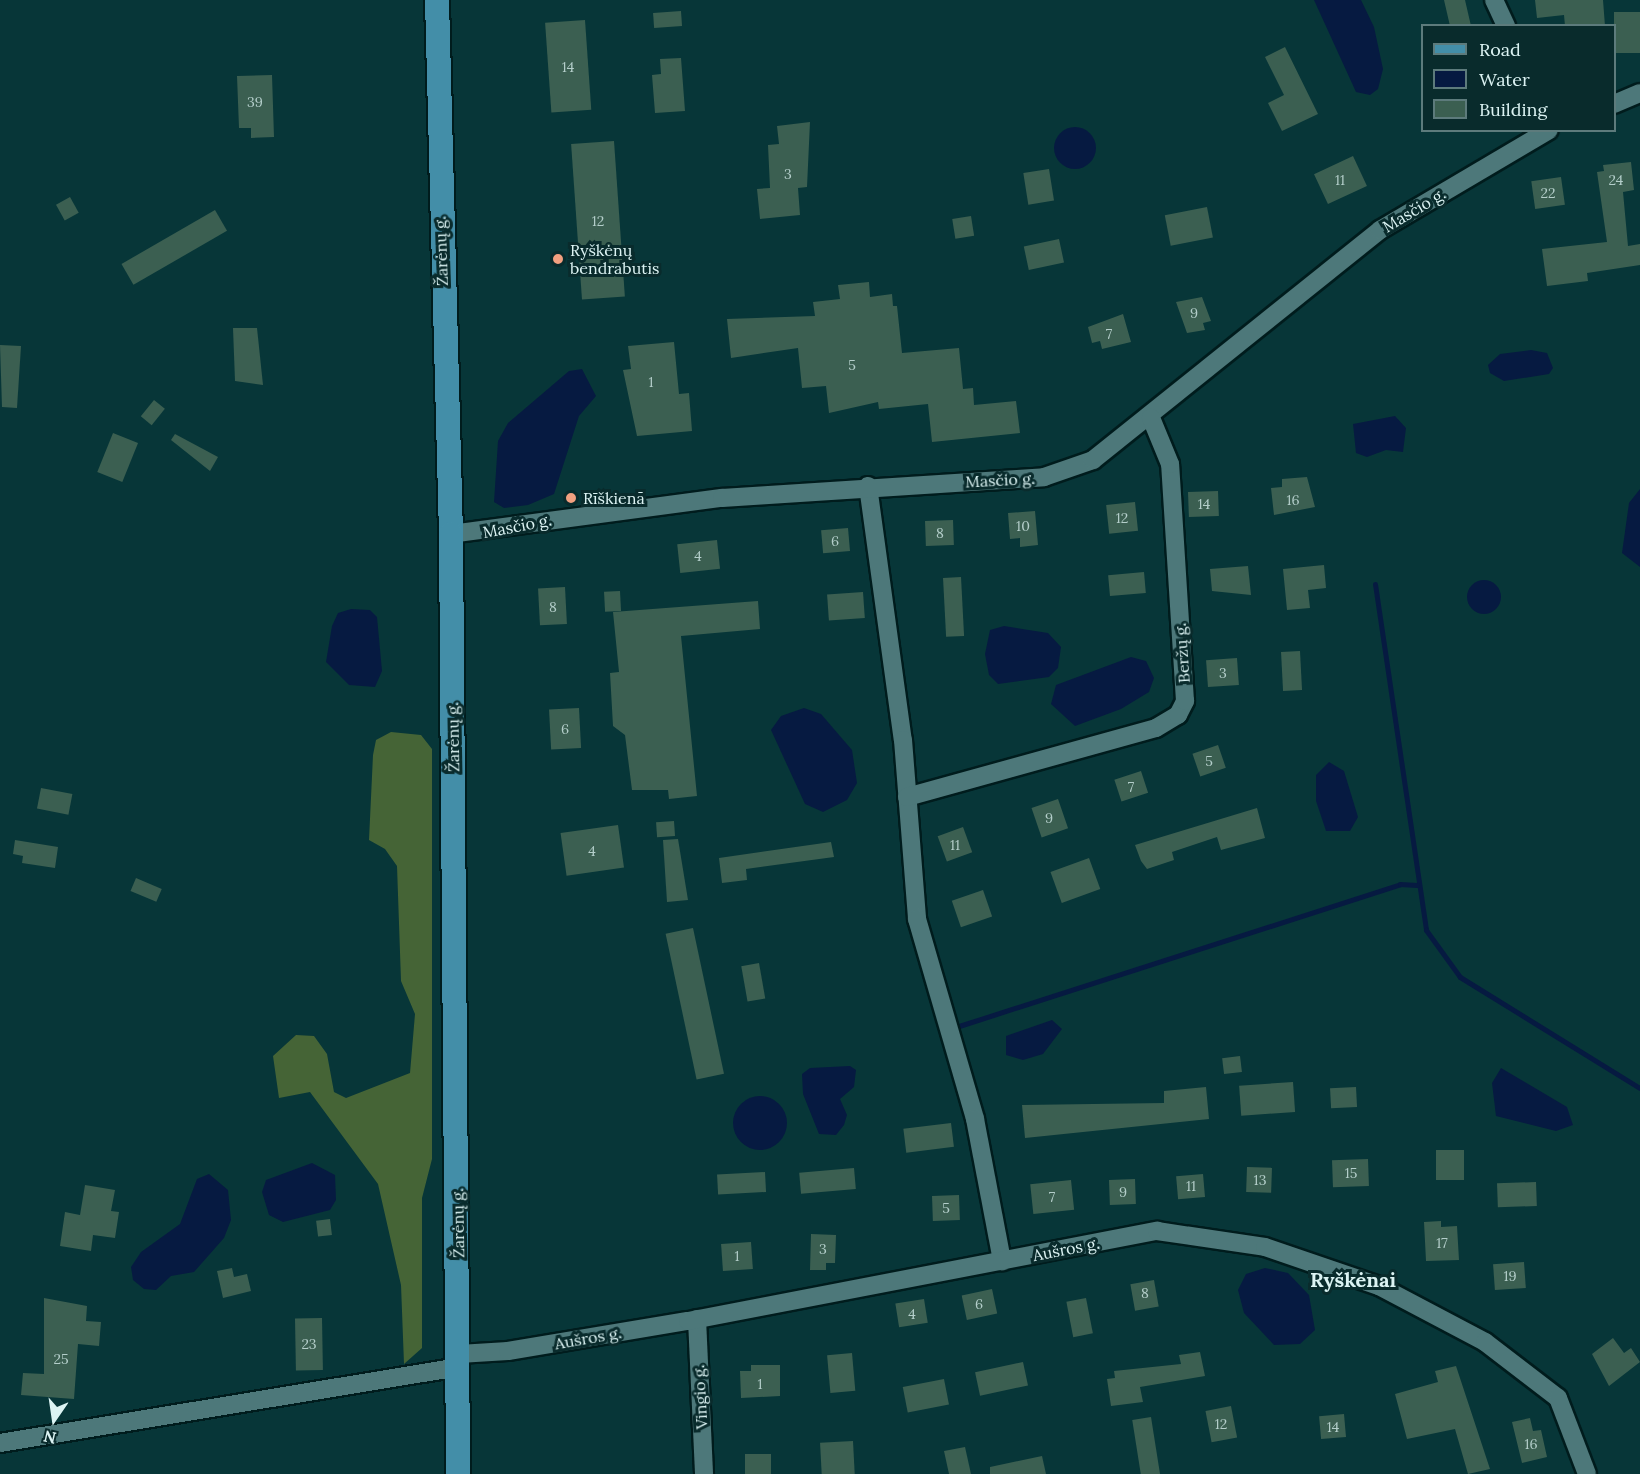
<!DOCTYPE html>
<html>
<head>
<meta charset="utf-8">
<style>
  body { margin:0 }
  #map { position:relative; width:1640px; height:1474px; overflow:hidden; background:#073638; font-family:Lora,serif }
  div>[style] { position:absolute }
  [style*='--x'] { left:calc(var(--x)*1px); top:calc(var(--y)*1px); width:calc(var(--w)*1px); rotate:calc(var(--a)*1deg) }
  .forest>* { inset:0; background:#456436 }
  .water>* { inset:0; background:#061a41 }
  .round { border-radius:50% }
  .stream>* { height:5px; margin:-2.5px; padding:0 2.5px; transform-origin:2.5px; border-radius:2.5px; background:#061a41 }
  .building>* { inset:0; background:#3b5f51; transform-origin:0 0 }
  .roads { filter:drop-shadow(2px 0 #001c1d) drop-shadow(-2px 0 #001c1d) drop-shadow(0 2px #001c1d) drop-shadow(0 -2px #001c1d) }
  .minor>* { height:18px; margin:-9px; padding:0 9px; transform-origin:9px; border-radius:9px; background:#4d787a }
  .major>* { height:24px; margin:-12px; padding:0 12px; transform-origin:12px; border-radius:12px; background:#438ea8 }
  .dots>* { width:16px; height:16px; translate:-50% -50%; box-sizing:border-box; border:3px solid #092b2c; border-radius:50% }
  span { translate:-50% -50%; white-space:nowrap; text-align:center; line-height:1.15; -webkit-text-stroke:6px #092b2c; paint-order:stroke }
  .number-label { font-size:14px; color:#b4ceca }
  .number-label span { -webkit-text-stroke-width:0 }
  .street-label { font-size:16px; color:#dcf3f3 }
  .poi-label { font-size:16px; color:#dcf3f3 }
  .left { translate:0 -50%; text-align:left }
  .quarter-label { font-size:20px; color:#dcf3f3; font-weight:700 }
  .legend { position:absolute; left:1421px; top:24px; width:195px; height:108px; box-sizing:border-box; background:#092b2c; border:2px solid #5d7b7c; margin:0; padding:8px 10px; list-style:none; font-size:18px; color:#dcf3f3 }
  .legend li { display:flex; align-items:center; gap:12px; height:30px }
  .legend b { width:30px; border:2px solid #5d7b7c }
  .north { position:absolute; left:24px; top:1390px; width:60px; height:60px; -webkit-text-stroke:4px #092b2c; paint-order:stroke; rotate:193deg; font-size:16px; font-weight:700; line-height:24px; text-align:center; color:#dcf3f3 }
  .north::after { content:''; display:block; margin:auto; width:21px; height:27px; background:#dcf3f3; clip-path:polygon(50% 0,100% 100%,50% 72%,0 100%) }
</style>
</head>
<body>
<div id="map">
  <div class="forest">
    <i style="clip-path:polygon(391px 732px,421px 735px,432px 749px,432px 1159px,422px 1198px,422px 1348px,404px 1364px,401px 1285px,378px 1184px,310px 1092px,279px 1098px,273px 1056px,296px 1035px,314px 1036px,327px 1054px,334px 1092px,346px 1098px,410px 1073px,415px 1014px,401px 981px,397px 866px,385px 849px,369px 840px,373px 755px,376px 740px)"></i>
  </div>
  <div class="water">
    <i style="clip-path:polygon(1314px 0,1361px 0,1374px 27px,1383px 69px,1378px 89px,1370px 95px,1356px 92px)"></i>
    <i class="round" style="left:1054px;top:127px;width:42px;height:42px"></i>
    <i style="clip-path:polygon(1531px 350px,1547px 353px,1553px 368px,1549px 374px,1504px 381px,1490px 373px,1488px 365px,1500px 354px)"></i>
    <i style="clip-path:polygon(582px 369px,596px 396px,579px 416px,554px 494px,528px 505px,504px 508px,494px 502px,498px 441px,508px 423px,569px 371px)"></i>
    <i style="clip-path:polygon(1395px 416px,1406px 428px,1403px 452px,1386px 450px,1367px 457px,1356px 453px,1353px 424px)"></i>
    <i style="clip-path:polygon(1640px 489px,1640px 567px,1622px 553px,1629px 503px)"></i>
    <i class="round" style="left:1467px;top:580px;width:34px;height:34px"></i>
    <i style="clip-path:polygon(351px 609px,370px 610px,377px 617px,382px 671px,375px 687px,349px 685px,326px 662px,332px 626px,338px 613px)"></i>
    <i style="clip-path:polygon(1004px 626px,1048px 633px,1061px 647px,1058px 668px,1049px 677px,998px 684px,989px 675px,985px 654px,990px 630px)"></i>
    <i style="clip-path:polygon(1131px 657px,1146px 661px,1154px 678px,1149px 692px,1121px 709px,1075px 726px,1051px 704px,1056px 685px)"></i>
    <i style="clip-path:polygon(804px 708px,821px 714px,852px 750px,857px 783px,847px 800px,823px 812px,805px 804px,771px 730px,781px 716px)"></i>
    <i style="clip-path:polygon(1329px 762px,1344px 771px,1358px 817px,1350px 831px,1326px 831px,1316px 801px,1316px 775px)"></i>
    <i style="clip-path:polygon(1052px 1020px,1062px 1029px,1043px 1054px,1023px 1060px,1006px 1055px,1006px 1036px)"></i>
    <i style="clip-path:polygon(850px 1066px,856px 1070px,854px 1087px,840px 1099px,847px 1115px,844px 1125px,836px 1135px,819px 1134px,803px 1094px,802px 1074px,810px 1068px)"></i>
    <i style="clip-path:polygon(1501px 1068px,1567px 1107px,1573px 1125px,1556px 1131px,1496px 1116px,1492px 1083px)"></i>
    <i class="round" style="left:733px;top:1096px;width:54px;height:54px"></i>
    <i style="clip-path:polygon(312px 1163px,335px 1175px,336px 1200px,330px 1210px,283px 1222px,269px 1215px,262px 1192px,266px 1180px)"></i>
    <i style="clip-path:polygon(209px 1174px,228px 1190px,231px 1220px,224px 1238px,194px 1272px,171px 1276px,156px 1290px,144px 1289px,133px 1280px,131px 1267px,141px 1252px,180px 1224px,197px 1179px)"></i>
    <i style="clip-path:polygon(1265px 1268px,1288px 1273px,1309px 1295px,1315px 1330px,1300px 1344px,1274px 1345px,1244px 1313px,1238px 1290px,1246px 1274px)"></i>
  </div>
  <div class="stream">
    <i style="--x:1375;--y:584;--w:350;--a:81.6"></i>
    <i style="--x:1426;--y:930;--w:58;--a:54.1"></i>
    <i style="--x:1460;--y:977;--w:211;--a:31.7"></i>
    <i style="--x:959;--y:1026;--w:463;--a:-17.8"></i>
    <i style="--x:1400;--y:884;--w:17;--a:3"></i>
  </div>
  <div class="building">
    <i style="clip-path:polygon(1444px 0,1465px 0,1471px 26px,1450px 26px)"></i>
    <i style="clip-path:polygon(1535px 0,1603px 0,1605px 26px,1565px 26px,1564px 15px,1537px 18px)"></i>
    <i style="left:681px;top:11px;width:15px;height:28px;rotate:86deg"></i>
    <i style="left:1640px;top:12px;width:41px;height:26px;rotate:90deg"></i>
    <i style="left:585px;top:20px;width:90px;height:40px;rotate:86deg"></i>
    <i style="clip-path:polygon(1285px 47px,1318px 114px,1282px 131px,1268px 103px,1284px 95px,1265px 57px)"></i>
    <i style="clip-path:polygon(681px 58px,685px 111px,655px 113px,652px 75px,661px 74px,660px 59px)"></i>
    <i style="clip-path:polygon(272px 75px,274px 137px,251px 138px,251px 128px,239px 128px,237px 76px)"></i>
    <i style="clip-path:polygon(810px 122px,807px 187px,798px 188px,800px 215px,760px 219px,757px 189px,770px 188px,768px 145px,779px 144px,777px 126px)"></i>
    <i style="left:614px;top:141px;width:156px;height:43px;rotate:86deg"></i>
    <i style="left:1353px;top:156px;width:33px;height:43px;rotate:65deg"></i>
    <i style="clip-path:polygon(1631px 162px,1634px 190px,1623px 192px,1628px 246px,1640px 244px,1640px 265px,1587px 273px,1588px 281px,1547px 286px,1542px 249px,1607px 242px,1597px 172px,1604px 171px,1603px 165px)"></i>
    <i style="left:1049px;top:169px;width:32px;height:26px;rotate:81deg"></i>
    <i style="left:1561px;top:177px;width:28px;height:30px;rotate:82deg"></i>
    <i style="left:70px;top:197px;width:18px;height:16px;rotate:61deg"></i>
    <i style="left:1207px;top:207px;width:31px;height:43px;rotate:79deg"></i>
    <i style="left:215px;top:210px;width:24px;height:108px;rotate:60deg"></i>
    <i style="left:971px;top:216px;width:20px;height:19px;rotate:81deg"></i>
    <i style="left:1059px;top:239px;width:24px;height:36px;rotate:78deg"></i>
    <i style="clip-path:polygon(869px 282px,870px 297px,892px 294px,893px 306px,897px 306px,902px 353px,959px 348px,963px 389px,973px 388px,974px 405px,1016px 401px,1020px 433px,932px 442px,928px 404px,879px 409px,878px 402px,829px 413px,826px 386px,802px 388px,798px 348px,731px 358px,727px 319px,815px 316px,813px 302px,840px 299px,838px 285px)"></i>
    <i style="clip-path:polygon(1202px 297px,1211px 321px,1203px 323px,1205px 330px,1187px 333px,1176px 302px)"></i>
    <i style="clip-path:polygon(1123px 314px,1131px 342px,1102px 349px,1100px 341px,1092px 343px,1088px 327px)"></i>
    <i style="clip-path:polygon(233px 328px,257px 328px,263px 385px,235px 381px)"></i>
    <i style="clip-path:polygon(674px 342px,679px 394px,689px 393px,692px 431px,637px 436px,623px 370px,631px 369px,628px 346px)"></i>
    <i style="clip-path:polygon(0 345px,21px 346px,17px 408px,2px 407px)"></i>
    <i style="left:154px;top:400px;width:14px;height:21px;rotate:39deg"></i>
    <i style="left:113px;top:433px;width:27px;height:42px;rotate:22deg"></i>
    <i style="clip-path:polygon(175px 434px,218px 457px,210px 471px,171px 440px)"></i>
    <i style="clip-path:polygon(1307px 477px,1315px 507px,1274px 515px,1271px 488px,1282px 487px,1282px 479px)"></i>
    <i style="left:1218px;top:491px;width:25px;height:30px;rotate:88deg"></i>
    <i style="left:1135px;top:502px;width:29px;height:29px;rotate:84deg"></i>
    <i style="clip-path:polygon(1035px 511px,1038px 545px,1020px 547px,1020px 538px,1010px 539px,1008px 513px)"></i>
    <i style="left:953px;top:520px;width:25px;height:28px;rotate:88deg"></i>
    <i style="left:848px;top:528px;width:23px;height:27px;rotate:85deg"></i>
    <i style="left:717px;top:540px;width:29px;height:40px;rotate:84deg"></i>
    <i style="clip-path:polygon(1324px 565px,1326px 588px,1308px 590px,1310px 608px,1287px 610px,1283px 569px)"></i>
    <i style="clip-path:polygon(1248px 566px,1251px 595px,1212px 591px,1210px 569px)"></i>
    <i style="left:1144px;top:572px;width:21px;height:36px;rotate:85deg"></i>
    <i style="left:961px;top:577px;width:59px;height:18px;rotate:87deg"></i>
    <i style="left:565px;top:587px;width:37px;height:27px;rotate:87deg"></i>
    <i style="left:620px;top:591px;width:20px;height:16px;rotate:87deg"></i>
    <i style="left:863px;top:592px;width:26px;height:36px;rotate:86deg"></i>
    <i style="clip-path:polygon(758px 601px,760px 629px,681px 636px,697px 796px,669px 799px,668px 790px,632px 790px,625px 735px,613px 726px,610px 673px,619px 672px,613px 612px)"></i>
    <i style="left:1300px;top:651px;width:39px;height:19px;rotate:87deg"></i>
    <i style="left:1237px;top:658px;width:27px;height:31px;rotate:86deg"></i>
    <i style="left:579px;top:708px;width:40px;height:30px;rotate:87deg"></i>
    <i style="left:1218px;top:745px;width:24px;height:27px;rotate:71deg"></i>
    <i style="left:1141px;top:771px;width:23px;height:28px;rotate:72deg"></i>
    <i style="left:41px;top:788px;width:32px;height:21px;rotate:11deg"></i>
    <i style="left:1058px;top:799px;width:31px;height:28px;rotate:71deg"></i>
    <i style="clip-path:polygon(1257px 808px,1265px 838px,1221px 850px,1217px 837px,1172px 852px,1174px 860px,1147px 869px,1141px 861px,1135px 845px)"></i>
    <i style="left:674px;top:821px;width:15px;height:18px;rotate:86deg"></i>
    <i style="left:618px;top:825px;width:43px;height:58px;rotate:82deg"></i>
    <i style="left:963px;top:827px;width:27px;height:27px;rotate:70deg"></i>
    <i style="clip-path:polygon(678px 839px,688px 900px,667px 902px,663px 840px)"></i>
    <i style="clip-path:polygon(15px 840px,58px 847px,55px 868px,22px 863px,23px 856px,13px 854px)"></i>
    <i style="clip-path:polygon(831px 842px,834px 857px,746px 869px,747px 880px,722px 883px,719px 858px)"></i>
    <i style="left:1089px;top:858px;width:33px;height:41px;rotate:70deg"></i>
    <i style="left:136px;top:878px;width:28px;height:14px;rotate:23deg"></i>
    <i style="left:983px;top:890px;width:28px;height:33px;rotate:71deg"></i>
    <i style="left:693px;top:928px;width:149px;height:28px;rotate:78deg"></i>
    <i style="left:759px;top:963px;width:36px;height:18px;rotate:80deg"></i>
    <i style="left:1240px;top:1056px;width:16px;height:18px;rotate:83deg"></i>
    <i style="left:1293px;top:1082px;width:30px;height:54px;rotate:86deg"></i>
    <i style="clip-path:polygon(1206px 1087px,1209px 1119px,1025px 1138px,1022px 1105px,1164px 1103px,1164px 1091px)"></i>
    <i style="left:1356px;top:1087px;width:20px;height:26px;rotate:87deg"></i>
    <i style="left:951px;top:1123px;width:24px;height:48px;rotate:83deg"></i>
    <i style="left:1464px;top:1150px;width:30px;height:28px;rotate:90deg"></i>
    <i style="left:1368px;top:1159px;width:27px;height:36px;rotate:88deg"></i>
    <i style="left:1247px;top:1167px;width:25px;height:25px;rotate:2deg"></i>
    <i style="left:854px;top:1168px;width:21px;height:55px;rotate:85deg"></i>
    <i style="left:765px;top:1172px;width:20px;height:48px;rotate:87deg"></i>
    <i style="left:1203px;top:1174px;width:23px;height:27px;rotate:85deg"></i>
    <i style="left:1135px;top:1179px;width:25px;height:26px;rotate:88deg"></i>
    <i style="left:1071px;top:1180px;width:30px;height:41px;rotate:84deg"></i>
    <i style="left:1536px;top:1182px;width:24px;height:39px;rotate:88deg"></i>
    <i style="clip-path:polygon(85px 1185px,115px 1190px,111px 1211px,119px 1212px,115px 1238px,93px 1235px,91px 1251px,60px 1246px,65px 1212px,80px 1215px)"></i>
    <i style="left:959px;top:1195px;width:25px;height:27px;rotate:88deg"></i>
    <i style="left:330px;top:1219px;width:16px;height:14px;rotate:83deg"></i>
    <i style="clip-path:polygon(1441px 1221px,1441px 1227px,1457px 1226px,1459px 1260px,1426px 1261px,1424px 1222px)"></i>
    <i style="clip-path:polygon(811px 1234px,836px 1235px,835px 1263px,826px 1263px,826px 1270px,810px 1270px)"></i>
    <i style="left:751px;top:1242px;width:27px;height:30px;rotate:86deg"></i>
    <i style="left:1524px;top:1262px;width:26px;height:31px;rotate:86deg"></i>
    <i style="clip-path:polygon(232px 1268px,234px 1277px,247px 1274px,251px 1291px,223px 1298px,217px 1271px)"></i>
    <i style="left:1154px;top:1280px;width:27px;height:24px;rotate:80deg"></i>
    <i style="left:992px;top:1289px;width:25px;height:31px;rotate:78deg"></i>
    <i style="clip-path:polygon(44px 1298px,87px 1306px,86px 1321px,101px 1322px,99px 1346px,78px 1344px,74px 1399px,21px 1395px,23px 1373px,44px 1374px)"></i>
    <i style="left:1086px;top:1298px;width:36px;height:20px;rotate:79deg"></i>
    <i style="left:924px;top:1299px;width:24px;height:29px;rotate:81deg"></i>
    <i style="left:322px;top:1318px;width:52px;height:27px;rotate:89deg"></i>
    <i style="clip-path:polygon(1613px 1338px,1624px 1353px,1631px 1348px,1640px 1362px,1609px 1386px,1592px 1354px)"></i>
    <i style="clip-path:polygon(1200px 1352px,1205px 1376px,1140px 1387px,1143px 1402px,1111px 1406px,1107px 1379px,1115px 1378px,1114px 1371px,1181px 1364px,1179px 1355px)"></i>
    <i style="left:852px;top:1353px;width:38px;height:25px;rotate:85deg"></i>
    <i style="left:1023px;top:1362px;width:24px;height:49px;rotate:78deg"></i>
    <i style="clip-path:polygon(751px 1365px,780px 1365px,780px 1396px,741px 1398px,740px 1371px,751px 1371px)"></i>
    <i style="clip-path:polygon(1456px 1366px,1490px 1469px,1468px 1474px,1455px 1429px,1407px 1439px,1395px 1394px,1438px 1382px,1435px 1371px)"></i>
    <i style="left:944px;top:1379px;width:26px;height:42px;rotate:79deg"></i>
    <i style="left:1231px;top:1406px;width:32px;height:26px;rotate:79deg"></i>
    <i style="left:1344px;top:1414px;width:23px;height:25px;rotate:85deg"></i>
    <i style="left:1151px;top:1417px;width:58px;height:19px;rotate:81deg"></i>
    <i style="clip-path:polygon(1530px 1418px,1533px 1431px,1541px 1430px,1547px 1457px,1522px 1463px,1512px 1422px)"></i>
    <i style="left:853px;top:1441px;width:33px;height:33px;rotate:87deg"></i>
    <i style="clip-path:polygon(965px 1447px,971px 1474px,949px 1474px,944px 1451px)"></i>
    <i style="left:745px;top:1454px;width:26px;height:20px"></i>
    <i style="clip-path:polygon(1042px 1456px,1046px 1474px,990px 1474px,990px 1467px)"></i>
  </div>
  <div class="roads">
    <div class="minor">
      <i style="--x:1494;--y:0;--w:29;--a:65"></i>
      <i style="--x:1614;--y:104;--w:28;--a:-23"></i>
      <i style="--x:868;--y:486;--w:256;--a:82.2"></i>
      <i style="--x:903;--y:740;--w:180;--a:85.5"></i>
      <i style="--x:917;--y:919;--w:208;--a:73.8"></i>
      <i style="--x:975;--y:1119;--w:145;--a:79.2"></i>
      <i style="--x:451;--y:534;--w:273;--a:-7.6"></i>
      <i style="--x:722;--y:498;--w:323;--a:-3.7"></i>
      <i style="--x:1044;--y:477;--w:52;--a:-19.1"></i>
      <i style="--x:1093;--y:460;--w:368;--a:-38.7"></i>
      <i style="--x:1380;--y:230;--w:196;--a:-30.6"></i>
      <i style="--x:907;--y:797;--w:258;--a:-15.5"></i>
      <i style="--x:1156;--y:728;--w:26;--a:-31"></i>
      <i style="--x:1178;--y:715;--w:16;--a:-63"></i>
      <i style="--x:1185;--y:701;--w:237;--a:-93.6"></i>
      <i style="--x:1170;--y:464;--w:50;--a:-112.4"></i>
      <i style="--x:697;--y:1319;--w:155;--a:87.4"></i>
      <i style="--x:459;--y:1354;--w:49;--a:-3.5"></i>
      <i style="--x:508;--y:1351;--w:182;--a:-9.5"></i>
      <i style="--x:688;--y:1321;--w:478;--a:-10.9"></i>
      <i style="--x:1157;--y:1231;--w:109;--a:8.4"></i>
      <i style="--x:1265;--y:1247;--w:120;--a:18.9"></i>
      <i style="--x:1379;--y:1286;--w:120;--a:27.8"></i>
      <i style="--x:1485;--y:1342;--w:92;--a:37.5"></i>
      <i style="--x:1558;--y:1398;--w:81;--a:69.1"></i>
      <i style="--x:0;--y:1443;--w:465;--a:-9.4"></i>
    </div>
    <div class="major">
      <i style="--x:437;--y:0;--w:534;--a:88.5"></i>
      <i style="--x:451;--y:534;--w:940;--a:89.57"></i>
    </div>
  </div>
  <div class="dots">
    <i style="left:558px;top:259px;background:#f2a080"></i>
    <i style="left:571px;top:498px;background:#f2a080"></i>
  </div>
  <div class="number-label">
    <span style="left:568px;top:67px">14</span>
    <span style="left:255px;top:102px">39</span>
    <span style="left:788px;top:174px">3</span>
    <span style="left:1340px;top:180px">11</span>
    <span style="left:1616px;top:180px">24</span>
    <span style="left:1548px;top:193px">22</span>
    <span style="left:598px;top:221px">12</span>
    <span style="left:1194px;top:313px">9</span>
    <span style="left:1109px;top:334px">7</span>
    <span style="left:852px;top:365px">5</span>
    <span style="left:651px;top:382px">1</span>
    <span style="left:1293px;top:500px">16</span>
    <span style="left:1204px;top:504px">14</span>
    <span style="left:1122px;top:518px">12</span>
    <span style="left:1023px;top:526px">10</span>
    <span style="left:940px;top:533px">8</span>
    <span style="left:835px;top:541px">6</span>
    <span style="left:698px;top:556px">4</span>
    <span style="left:553px;top:607px">8</span>
    <span style="left:1223px;top:673px">3</span>
    <span style="left:565px;top:729px">6</span>
    <span style="left:1209px;top:761px">5</span>
    <span style="left:1131px;top:787px">7</span>
    <span style="left:1049px;top:818px">9</span>
    <span style="left:955px;top:845px">11</span>
    <span style="left:592px;top:851px">4</span>
    <span style="left:1351px;top:1173px">15</span>
    <span style="left:1260px;top:1180px">13</span>
    <span style="left:1191px;top:1186px">11</span>
    <span style="left:1123px;top:1192px">9</span>
    <span style="left:1052px;top:1197px">7</span>
    <span style="left:946px;top:1208px">5</span>
    <span style="left:1442px;top:1243px">17</span>
    <span style="left:823px;top:1249px">3</span>
    <span style="left:737px;top:1256px">1</span>
    <span style="left:1510px;top:1276px">19</span>
    <span style="left:1145px;top:1293px">8</span>
    <span style="left:979px;top:1304px">6</span>
    <span style="left:912px;top:1314px">4</span>
    <span style="left:309px;top:1344px">23</span>
    <span style="left:61px;top:1359px">25</span>
    <span style="left:760px;top:1384px">1</span>
    <span style="left:1221px;top:1424px">12</span>
    <span style="left:1333px;top:1427px">14</span>
    <span style="left:1531px;top:1444px">16</span>
  </div>
  <div class="street-label">
    <span style="left:1414px;top:210px;rotate:-31deg">Masčio g.</span>
    <span style="left:441px;top:251px;rotate:-92deg">Žarėnų g.</span>
    <span style="left:1000px;top:480px;rotate:-3deg">Masčio g.</span>
    <span style="left:517px;top:526px;rotate:-11deg">Masčio g.</span>
    <span style="left:1182px;top:653px;rotate:-94deg">Beržų g.</span>
    <span style="left:453px;top:737px;rotate:-91deg">Žarėnų g.</span>
    <span style="left:458px;top:1223px;rotate:-91deg">Žarėnų g.</span>
    <span style="left:1066px;top:1249px;rotate:-11deg">Aušros g.</span>
    <span style="left:588px;top:1338px;rotate:-10deg">Aušros g.</span>
    <span style="left:700px;top:1397px;rotate:-93deg">Vingio g.</span>
  </div>
  <div class="poi-label">
    <span class="left" style="left:570px;top:259px">Ryškėnų<br>bendrabutis</span>
    <span class="left" style="left:583px;top:498px">Rīškienā</span>
  </div>
  <div class="quarter-label">
    <span style="left:1353px;top:1279px">Ryškėnai</span>
  </div>
  <ul class="legend">
  <li><b style="height:8px;background:#438ea8"></b>Road</li>
  <li><b style="height:16px;background:#061a41"></b>Water</li>
  <li><b style="height:16px;background:#3b5f51"></b>Building</li>
  </ul>
  <div class="north">N</div>
</div>
</body>
</html>
